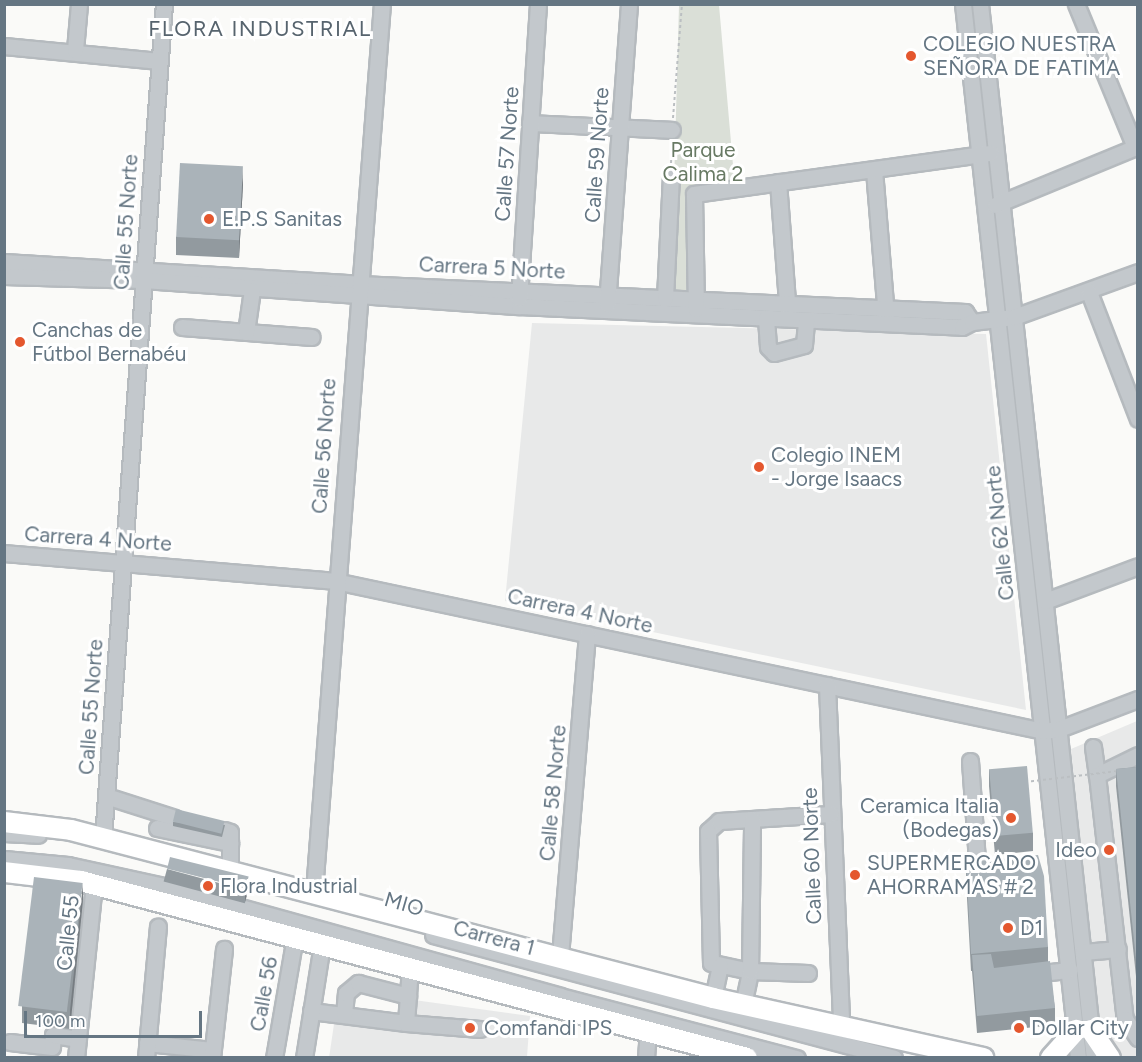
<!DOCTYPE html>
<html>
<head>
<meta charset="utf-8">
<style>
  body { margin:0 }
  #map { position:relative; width:1142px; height:1062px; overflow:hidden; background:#fafaf8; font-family:Figtree,sans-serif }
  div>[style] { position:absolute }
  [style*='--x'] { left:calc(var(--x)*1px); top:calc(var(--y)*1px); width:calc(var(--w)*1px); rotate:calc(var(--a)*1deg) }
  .built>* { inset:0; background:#e8e9e9 }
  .green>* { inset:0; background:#dadfd7 }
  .path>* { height:2px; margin-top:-1px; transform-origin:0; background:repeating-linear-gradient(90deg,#bbbfc2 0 3px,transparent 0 6px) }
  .roads { filter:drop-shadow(2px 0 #b5babe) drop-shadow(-2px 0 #b5babe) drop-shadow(0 2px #b5babe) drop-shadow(0 -2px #b5babe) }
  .minor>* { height:15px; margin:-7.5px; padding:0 7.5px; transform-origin:7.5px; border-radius:7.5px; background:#c3c8cc }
  .major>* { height:20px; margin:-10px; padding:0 10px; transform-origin:10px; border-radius:10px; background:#fff }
  .path-bridge>* { height:2px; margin-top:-1px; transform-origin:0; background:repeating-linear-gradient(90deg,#bbbfc2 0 3px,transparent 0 6px) }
  .wall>* { inset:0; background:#929a9f; transform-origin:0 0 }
  .shaded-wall>* { inset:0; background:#777d82 }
  .building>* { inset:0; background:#aab3b9; transform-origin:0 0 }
  .dots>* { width:16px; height:16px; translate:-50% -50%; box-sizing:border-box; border:3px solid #fff; border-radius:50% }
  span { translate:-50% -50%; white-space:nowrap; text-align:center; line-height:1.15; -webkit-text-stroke:6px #fff; paint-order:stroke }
  .poi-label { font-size:21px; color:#657683 }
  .left { translate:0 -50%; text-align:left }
  .right { translate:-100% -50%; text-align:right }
  .park-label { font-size:21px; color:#687a64 }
  .street-label { font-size:21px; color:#657683 }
  .neighbourhood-label { font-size:22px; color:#57646e; letter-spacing:1.5px }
  .frame { position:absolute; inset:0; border:6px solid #657683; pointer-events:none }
  .scale { position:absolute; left:24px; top:1011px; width:178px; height:27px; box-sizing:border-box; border:3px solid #657683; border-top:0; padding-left:8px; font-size:18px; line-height:21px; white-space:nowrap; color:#657683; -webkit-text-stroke:4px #fff; paint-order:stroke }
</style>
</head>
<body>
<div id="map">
  <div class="built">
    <i style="clip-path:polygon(532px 323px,986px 334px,1026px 710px,505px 601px)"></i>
    <i style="clip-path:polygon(1137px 721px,1137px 1057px,1123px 1057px,1113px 1049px,1099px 1022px,1071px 749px)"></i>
    <i style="clip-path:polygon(414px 1000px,530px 1016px,527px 1057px,329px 1058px,334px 1024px,410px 1031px)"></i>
  </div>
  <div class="green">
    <i style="clip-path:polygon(679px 5px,719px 5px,735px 188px,694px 194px,696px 292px,671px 292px)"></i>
  </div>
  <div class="path">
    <i style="--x:673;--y:118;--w:114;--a:-85.5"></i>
    <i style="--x:671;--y:163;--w:21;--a:-87"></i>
  </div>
  <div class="roads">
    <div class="minor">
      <i style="--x:963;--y:4;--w:1060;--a:83.77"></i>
      <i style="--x:980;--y:4;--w:1060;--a:83.83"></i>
      <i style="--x:1076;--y:4;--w:155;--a:67.6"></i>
      <i style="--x:4;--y:46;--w:156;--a:5.5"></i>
      <i style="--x:75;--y:50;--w:46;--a:-85"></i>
      <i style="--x:530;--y:123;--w:142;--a:2.8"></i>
      <i style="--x:874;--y:170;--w:146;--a:85.3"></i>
      <i style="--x:778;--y:182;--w:132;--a:85.7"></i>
      <i style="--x:995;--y:205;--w:155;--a:-22.4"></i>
      <i style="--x:4;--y:262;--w:356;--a:3.5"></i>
      <i style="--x:359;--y:284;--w:607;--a:2.65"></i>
      <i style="--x:965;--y:312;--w:12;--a:55"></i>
      <i style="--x:4;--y:276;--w:139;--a:1.6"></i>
      <i style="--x:143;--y:280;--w:377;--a:4"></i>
      <i style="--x:519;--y:306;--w:443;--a:2.7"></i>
      <i style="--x:962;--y:327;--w:11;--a:-27"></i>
      <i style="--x:972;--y:322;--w:42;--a:-6.8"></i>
      <i style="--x:1014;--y:317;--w:132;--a:-19.9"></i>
      <i style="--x:1089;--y:292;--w:136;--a:68.9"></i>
      <i style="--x:519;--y:298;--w:295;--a:-86.3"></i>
      <i style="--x:665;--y:298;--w:123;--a:-87.2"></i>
      <i style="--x:607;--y:304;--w:301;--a:-85.8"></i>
      <i style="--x:696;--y:309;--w:115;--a:-91"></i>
      <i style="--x:694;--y:194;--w:299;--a:-7.9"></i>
      <i style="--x:766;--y:318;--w:29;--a:86"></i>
      <i style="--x:768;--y:347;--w:8;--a:45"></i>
      <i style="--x:774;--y:353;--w:31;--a:-15"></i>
      <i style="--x:804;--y:345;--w:25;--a:-85"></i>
      <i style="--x:182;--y:327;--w:130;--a:4.4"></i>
      <i style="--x:246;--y:332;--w:42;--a:-81.9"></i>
      <i style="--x:4;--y:553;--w:332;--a:4.8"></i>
      <i style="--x:335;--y:581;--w:724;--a:11.96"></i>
      <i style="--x:1043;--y:731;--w:16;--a:-7"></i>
      <i style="--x:1059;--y:729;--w:85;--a:-20.8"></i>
      <i style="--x:1045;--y:601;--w:99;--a:-20.6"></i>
      <i style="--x:827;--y:685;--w:341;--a:87.6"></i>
      <i style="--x:1093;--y:747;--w:28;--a:82"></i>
      <i style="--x:1138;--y:755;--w:46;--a:154"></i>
      <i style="--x:1097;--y:775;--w:246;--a:83.5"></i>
      <i style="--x:1125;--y:1019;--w:23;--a:56"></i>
      <i style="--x:970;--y:761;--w:99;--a:86"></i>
      <i style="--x:977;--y:860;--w:11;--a:45"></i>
      <i style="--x:985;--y:868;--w:7;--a:0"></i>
      <i style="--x:106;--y:796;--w:72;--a:17.7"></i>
      <i style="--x:157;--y:828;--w:75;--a:11.6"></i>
      <i style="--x:224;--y:830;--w:6;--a:18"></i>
      <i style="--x:230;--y:832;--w:38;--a:90"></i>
      <i style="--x:4;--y:833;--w:34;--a:3"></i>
      <i style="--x:103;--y:838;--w:836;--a:-85.82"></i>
      <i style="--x:4;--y:859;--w:64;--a:5.4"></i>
      <i style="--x:68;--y:865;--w:102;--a:12.4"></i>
      <i style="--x:168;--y:887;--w:407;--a:15.5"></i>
      <i style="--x:560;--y:996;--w:245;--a:14.7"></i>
      <i style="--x:314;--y:891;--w:890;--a:-85.62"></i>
      <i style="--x:433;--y:935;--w:477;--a:14.9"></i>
      <i style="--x:1083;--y:952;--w:35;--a:-5"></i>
      <i style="--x:560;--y:956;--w:323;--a:-85.2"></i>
      <i style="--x:808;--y:973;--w:58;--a:-178"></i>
      <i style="--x:750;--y:971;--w:40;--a:-168"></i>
      <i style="--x:711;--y:963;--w:132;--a:-91.3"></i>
      <i style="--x:708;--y:831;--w:15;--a:-42"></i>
      <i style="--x:719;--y:821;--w:112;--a:-3.6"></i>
      <i style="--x:1031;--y:974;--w:39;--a:-6"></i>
      <i style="--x:713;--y:998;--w:33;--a:-78"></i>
      <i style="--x:743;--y:1005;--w:35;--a:-78"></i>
      <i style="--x:750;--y:971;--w:152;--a:-89.2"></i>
      <i style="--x:311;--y:1011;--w:96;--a:7.2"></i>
      <i style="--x:406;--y:1023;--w:56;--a:-85.9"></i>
      <i style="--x:344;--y:1015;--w:22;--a:-85"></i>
      <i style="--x:346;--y:993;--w:16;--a:-40"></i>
      <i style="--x:358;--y:983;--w:52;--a:14.6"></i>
      <i style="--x:406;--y:1023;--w:74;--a:4.6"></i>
      <i style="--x:10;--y:1042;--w:42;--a:6.8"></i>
      <i style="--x:52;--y:1047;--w:12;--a:-85"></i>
      <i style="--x:53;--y:1035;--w:25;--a:9"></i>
      <i style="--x:147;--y:1043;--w:65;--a:6.1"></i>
      <i style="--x:76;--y:1058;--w:175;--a:-84.1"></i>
      <i style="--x:146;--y:1058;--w:132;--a:-84.8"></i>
      <i style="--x:212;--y:1058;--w:110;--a:-83.7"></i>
      <i style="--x:274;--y:1058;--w:123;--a:-80.2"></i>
      <i style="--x:304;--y:1058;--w:115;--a:-81"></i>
      <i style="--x:646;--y:1058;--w:27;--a:-86"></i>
    </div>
    <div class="major">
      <i style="--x:4;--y:822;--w:67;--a:6.8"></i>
      <i style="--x:71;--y:830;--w:664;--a:14.66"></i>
      <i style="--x:713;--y:998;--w:277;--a:12.5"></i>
      <i style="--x:4;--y:872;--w:78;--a:6.7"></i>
      <i style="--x:81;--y:881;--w:689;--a:14.88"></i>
      <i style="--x:1091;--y:1030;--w:34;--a:56"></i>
      <i style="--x:1051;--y:1058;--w:38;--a:-48"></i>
    </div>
  </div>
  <div class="path-bridge">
    <i style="--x:1006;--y:769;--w:11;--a:0"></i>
    <i style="--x:1025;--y:782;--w:94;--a:-6.7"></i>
  </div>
  <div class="wall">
    <i style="clip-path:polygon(243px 184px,239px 258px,176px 255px,176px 237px)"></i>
    <i style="clip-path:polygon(1137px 767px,1137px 986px,1116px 786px,1116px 769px)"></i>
    <i style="clip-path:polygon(989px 769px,1033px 833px,1033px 851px,995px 855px,989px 786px)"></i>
    <i style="clip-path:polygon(173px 822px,225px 825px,222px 837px,173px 826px)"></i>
    <i style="clip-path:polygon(966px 863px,1048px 947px,1048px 961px,1055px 1008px,1055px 1025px,977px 1033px,972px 971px,971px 971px,966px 880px)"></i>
    <i style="left:167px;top:869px;width:84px;height:13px;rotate:15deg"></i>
    <i style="clip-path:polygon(83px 900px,70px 1029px,22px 1023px,22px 1006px)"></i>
  </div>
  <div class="shaded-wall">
    <i style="clip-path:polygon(243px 166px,243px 184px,239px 258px,239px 241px)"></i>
    <i style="clip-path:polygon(248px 877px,248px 890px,245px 902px,245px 889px)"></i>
    <i style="clip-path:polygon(83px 883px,83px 900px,70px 1029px,70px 1011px)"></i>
  </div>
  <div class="building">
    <i style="left:180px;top:163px;width:63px;height:74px;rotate:3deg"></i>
    <i style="left:1027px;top:766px;width:67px;height:38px;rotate:85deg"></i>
    <i style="clip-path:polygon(1137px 767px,1137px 969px,1116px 769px)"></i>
    <i style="left:176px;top:809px;width:50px;height:13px;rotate:14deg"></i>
    <i style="clip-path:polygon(1038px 855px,1044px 876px,1048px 947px,971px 954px,966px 863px)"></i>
    <i style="left:170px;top:857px;width:81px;height:12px;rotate:14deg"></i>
    <i style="left:34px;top:877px;width:49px;height:130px;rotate:7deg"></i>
    <i style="clip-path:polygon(991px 954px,994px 968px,1050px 961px,1055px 1008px,977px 1016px,972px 955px)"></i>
  </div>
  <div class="dots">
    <i style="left:911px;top:56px;background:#e4572e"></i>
    <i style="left:209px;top:219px;background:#e4572e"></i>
    <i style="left:20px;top:342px;background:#e4572e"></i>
    <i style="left:759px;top:467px;background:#e4572e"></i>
    <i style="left:1011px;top:818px;background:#e4572e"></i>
    <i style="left:1109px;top:850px;background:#e4572e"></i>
    <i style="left:855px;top:875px;background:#e4572e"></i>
    <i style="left:208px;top:886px;background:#e4572e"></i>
    <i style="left:1008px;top:928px;background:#e4572e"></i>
    <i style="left:470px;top:1028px;background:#e4572e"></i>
    <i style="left:1019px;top:1028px;background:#e4572e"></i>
  </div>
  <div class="poi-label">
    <span class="left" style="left:923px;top:56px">COLEGIO NUESTRA<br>SEÑORA DE FATIMA</span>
    <span class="left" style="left:222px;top:219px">E.P.S Sanitas</span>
    <span class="left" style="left:32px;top:342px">Canchas de<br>Fútbol Bernabéu</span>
    <span class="left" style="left:771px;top:467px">Colegio INEM<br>- Jorge Isaacs</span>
    <span class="right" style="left:999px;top:818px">Ceramica Italia<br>(Bodegas)</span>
    <span class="right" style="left:1097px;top:850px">Ideo</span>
    <span class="left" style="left:867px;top:875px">SUPERMERCADO<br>AHORRAMAS # 2</span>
    <span class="left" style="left:220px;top:886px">Flora Industrial</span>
    <span class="left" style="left:1020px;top:928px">D1</span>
    <span class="left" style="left:484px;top:1028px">Comfandi IPS</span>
    <span class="left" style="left:1031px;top:1028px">Dollar City</span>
  </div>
  <div class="park-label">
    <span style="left:703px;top:162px">Parque<br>Calima 2</span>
  </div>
  <div class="street-label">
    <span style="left:507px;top:154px;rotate:-86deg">Calle 57 Norte</span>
    <span style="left:597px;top:155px;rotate:-86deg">Calle 59 Norte</span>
    <span style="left:126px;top:222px;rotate:-86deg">Calle 55 Norte</span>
    <span style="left:492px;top:268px;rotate:3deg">Carrera 5 Norte</span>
    <span style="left:324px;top:446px;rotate:-86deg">Calle 56 Norte</span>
    <span style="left:1000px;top:533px;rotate:-96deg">Calle 62 Norte</span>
    <span style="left:98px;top:539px;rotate:4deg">Carrera 4 Norte</span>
    <span style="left:580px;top:611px;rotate:12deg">Carrera 4 Norte</span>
    <span style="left:91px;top:707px;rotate:-86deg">Calle 55 Norte</span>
    <span style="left:553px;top:793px;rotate:-85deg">Calle 58 Norte</span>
    <span style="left:812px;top:856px;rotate:-92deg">Calle 60 Norte</span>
    <span style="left:404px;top:904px;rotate:16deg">MIO</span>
    <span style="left:68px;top:933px;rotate:-84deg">Calle 55</span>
    <span style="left:494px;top:938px;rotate:15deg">Carrera 1</span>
    <span style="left:264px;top:994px;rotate:-80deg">Calle 56</span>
  </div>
  <div class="neighbourhood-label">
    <span style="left:260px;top:29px">FLORA INDUSTRIAL</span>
  </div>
  <div class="frame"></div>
  <div class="scale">100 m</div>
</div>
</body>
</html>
